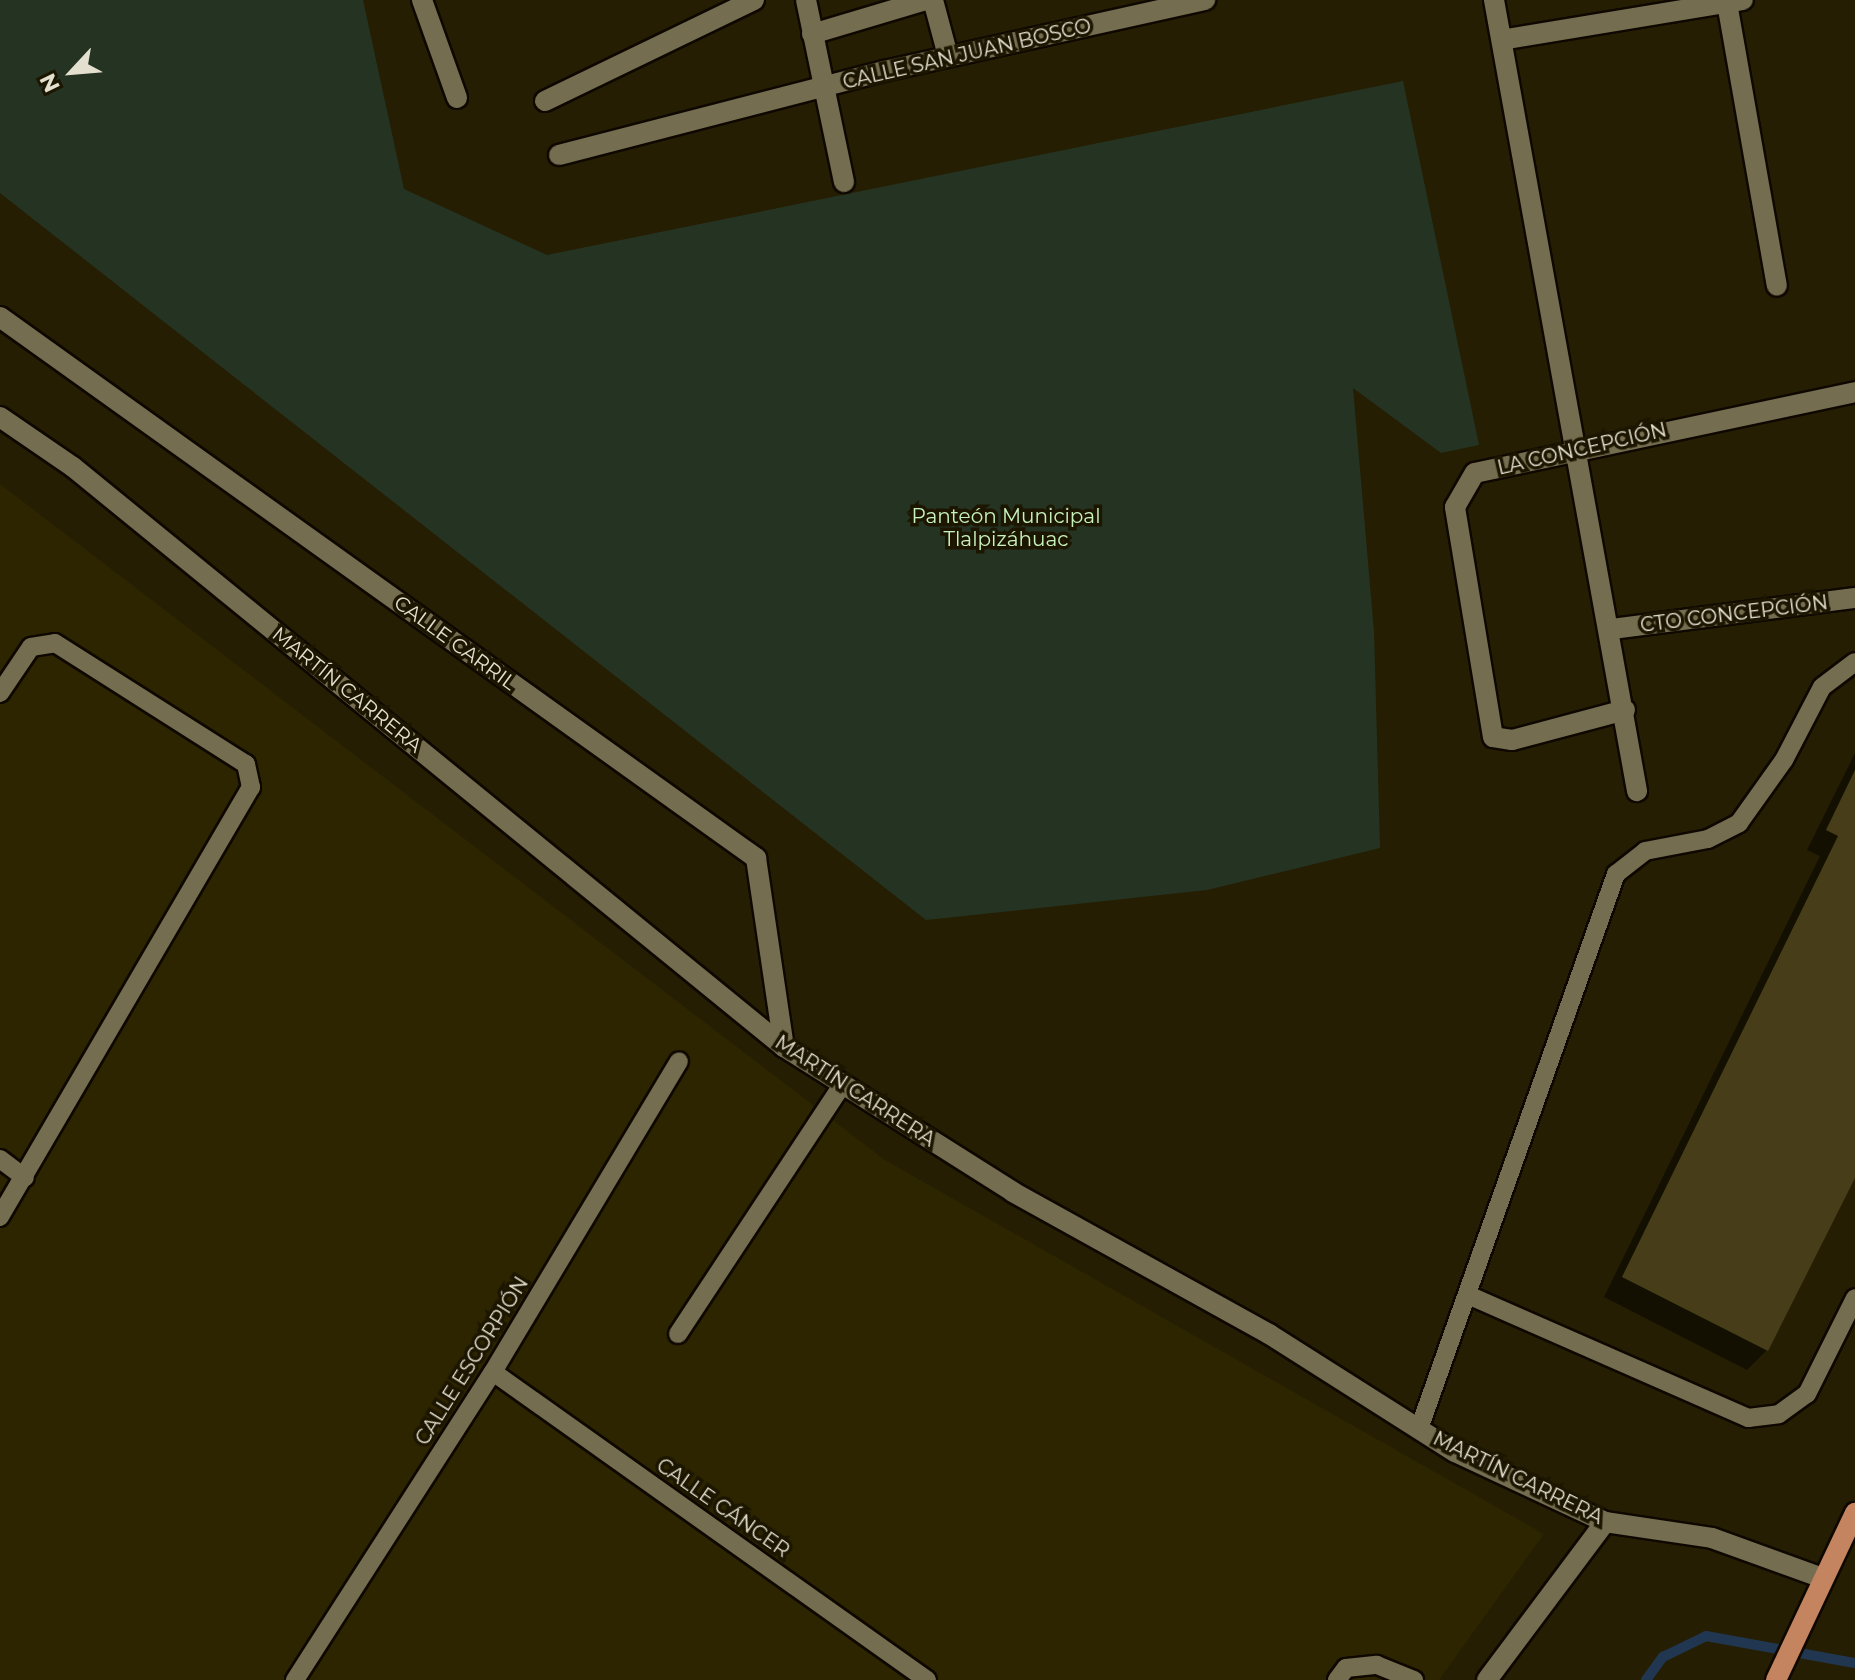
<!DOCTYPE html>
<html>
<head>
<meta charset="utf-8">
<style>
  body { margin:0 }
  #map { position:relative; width:1855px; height:1680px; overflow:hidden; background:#251e02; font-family:Montserrat,sans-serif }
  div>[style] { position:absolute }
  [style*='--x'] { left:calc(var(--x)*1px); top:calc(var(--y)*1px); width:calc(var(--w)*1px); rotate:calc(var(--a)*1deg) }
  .built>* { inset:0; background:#2d2400 }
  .green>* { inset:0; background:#253422 }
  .shadow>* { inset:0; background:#0007 }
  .stream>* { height:10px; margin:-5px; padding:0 5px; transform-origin:5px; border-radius:5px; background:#213751 }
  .building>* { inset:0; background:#473e19 }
  .roads { filter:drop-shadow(2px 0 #0e0800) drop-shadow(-2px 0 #0e0800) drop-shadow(0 2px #0e0800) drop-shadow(0 -2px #0e0800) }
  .lane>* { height:18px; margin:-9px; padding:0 9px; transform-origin:9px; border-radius:9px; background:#756d4f }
  .street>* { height:20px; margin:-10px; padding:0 10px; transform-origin:10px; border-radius:10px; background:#756d4f }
  .secondary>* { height:20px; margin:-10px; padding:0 10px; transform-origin:10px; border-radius:10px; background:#756d4f }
  .primary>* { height:20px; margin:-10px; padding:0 10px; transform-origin:10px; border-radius:10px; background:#c48460 }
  span { translate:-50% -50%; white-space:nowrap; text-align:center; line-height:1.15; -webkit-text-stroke:7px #1c1500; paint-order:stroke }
  .street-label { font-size:20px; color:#e4e0cf }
  .park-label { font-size:20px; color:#c6f2bc }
  .north { position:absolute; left:32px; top:32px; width:80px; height:80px; -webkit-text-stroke:6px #1c1500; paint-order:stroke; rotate:244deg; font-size:22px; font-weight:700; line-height:32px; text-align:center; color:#e4e0cf }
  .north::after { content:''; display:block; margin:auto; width:28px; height:36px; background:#e4e0cf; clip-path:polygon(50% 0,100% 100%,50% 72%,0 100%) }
</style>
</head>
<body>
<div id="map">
  <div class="built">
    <i style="clip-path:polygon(0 484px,885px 1160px,1544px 1534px,1439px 1680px,0 1680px)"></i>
  </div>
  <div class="green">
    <i style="clip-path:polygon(0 0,363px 0,404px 189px,547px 255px,1403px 81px,1479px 445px,1441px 453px,1353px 388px,1374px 632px,1380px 848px,1207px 890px,926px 920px,0 193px)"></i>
  </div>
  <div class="shadow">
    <i style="clip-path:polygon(1855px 753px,1855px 1173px,1767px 1350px,1747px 1370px,1604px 1297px,1820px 856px,1807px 850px)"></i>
  </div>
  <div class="stream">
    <i style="--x:1646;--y:1680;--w:29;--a:-54"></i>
    <i style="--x:1663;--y:1657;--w:48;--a:-26"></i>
    <i style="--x:1706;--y:1636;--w:151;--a:10.3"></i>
  </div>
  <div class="building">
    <i style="clip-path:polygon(1855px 770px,1855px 1178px,1768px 1351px,1622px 1277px,1838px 836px,1826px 830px)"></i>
  </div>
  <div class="roads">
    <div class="lane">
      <i style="--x:0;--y:693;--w:55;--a:-56"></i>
      <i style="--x:31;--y:647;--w:24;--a:-9"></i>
      <i style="--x:55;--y:643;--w:226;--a:32.4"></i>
      <i style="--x:246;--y:764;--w:24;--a:78"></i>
      <i style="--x:251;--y:787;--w:498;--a:120.3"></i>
      <i style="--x:0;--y:1159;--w:31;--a:37"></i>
      <i style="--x:1468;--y:1295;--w:306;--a:23.7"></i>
      <i style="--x:1748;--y:1418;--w:31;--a:-7"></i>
      <i style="--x:1779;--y:1414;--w:34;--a:-36"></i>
      <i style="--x:1807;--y:1394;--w:107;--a:-63.4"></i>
      <i style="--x:678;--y:1334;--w:300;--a:-56.6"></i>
      <i style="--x:493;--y:1372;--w:532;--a:35.36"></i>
      <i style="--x:1419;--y:1429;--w:589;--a:-70.46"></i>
      <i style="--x:1616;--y:874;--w:37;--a:-38"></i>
      <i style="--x:1645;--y:851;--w:64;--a:-10.8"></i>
      <i style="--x:1708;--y:839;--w:35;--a:-27"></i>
      <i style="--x:1739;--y:823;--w:77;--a:-54.5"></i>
      <i style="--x:1784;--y:760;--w:82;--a:-62.5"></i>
      <i style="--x:1822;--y:687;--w:41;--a:-37.1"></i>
      <i style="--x:295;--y:1680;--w:366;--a:-57.3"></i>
      <i style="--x:493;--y:1372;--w:362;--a:-59.1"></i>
      <i style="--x:1337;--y:1680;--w:15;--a:-53"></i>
      <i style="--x:1346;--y:1668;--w:31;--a:-6"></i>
      <i style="--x:1377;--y:1665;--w:40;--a:22"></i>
    </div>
    <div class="street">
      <i style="--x:422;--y:0;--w:104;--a:70.3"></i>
      <i style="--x:806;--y:0;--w:186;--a:78.2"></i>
      <i style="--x:933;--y:0;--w:58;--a:75"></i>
      <i style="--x:1494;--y:0;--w:804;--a:79.75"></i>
      <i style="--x:1727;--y:3;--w:287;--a:80"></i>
      <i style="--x:812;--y:34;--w:119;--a:-16.6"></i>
      <i style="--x:1507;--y:39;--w:239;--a:-9.4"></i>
      <i style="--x:545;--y:101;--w:232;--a:-25.8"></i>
      <i style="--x:559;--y:155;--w:336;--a:-14.5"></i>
      <i style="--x:884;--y:71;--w:329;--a:-12.5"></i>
      <i style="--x:0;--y:317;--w:930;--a:35.59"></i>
      <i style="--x:756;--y:858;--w:191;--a:81.6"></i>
      <i style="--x:1612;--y:629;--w:245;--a:-7.3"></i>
      <i style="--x:1625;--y:710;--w:117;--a:165.1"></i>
      <i style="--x:1512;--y:740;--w:19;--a:-171"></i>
      <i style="--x:1493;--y:737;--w:233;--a:-99.4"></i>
      <i style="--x:1455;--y:507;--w:39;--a:-60"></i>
      <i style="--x:1475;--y:473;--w:389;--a:-12"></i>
    </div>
    <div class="secondary">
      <i style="--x:0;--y:417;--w:88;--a:34.4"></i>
      <i style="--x:73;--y:467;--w:918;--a:39.21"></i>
      <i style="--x:784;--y:1047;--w:271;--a:32.3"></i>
      <i style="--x:1013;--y:1192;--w:293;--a:29"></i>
      <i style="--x:1269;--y:1334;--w:220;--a:32.4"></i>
      <i style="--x:1455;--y:1452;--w:166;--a:25"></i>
      <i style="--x:1605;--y:1522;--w:108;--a:8.5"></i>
      <i style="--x:1712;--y:1538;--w:115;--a:19.9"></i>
      <i style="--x:1487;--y:1680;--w:197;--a:-53.2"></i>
    </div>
    <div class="primary">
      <i style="--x:1776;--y:1680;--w:185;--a:-64.7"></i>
    </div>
  </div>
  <div class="street-label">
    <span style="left:967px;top:54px;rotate:-13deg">CALLE SAN JUAN BOSCO</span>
    <span style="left:1582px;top:449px;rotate:-13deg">LA CONCEPCIÓN</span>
    <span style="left:1734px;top:614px;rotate:-7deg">CTO CONCEPCIÓN</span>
    <span style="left:455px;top:643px;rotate:36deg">CALLE CARRIL</span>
    <span style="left:347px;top:690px;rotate:39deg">MARTÍN CARRERA</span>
    <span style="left:855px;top:1091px;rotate:33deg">MARTÍN CARRERA</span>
    <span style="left:472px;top:1361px;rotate:-58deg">CALLE ESCORPIÓN</span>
    <span style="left:1518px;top:1478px;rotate:26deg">MARTÍN CARRERA</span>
    <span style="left:723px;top:1508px;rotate:35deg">CALLE CÁNCER</span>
  </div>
  <div class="park-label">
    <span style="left:1006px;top:528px">Panteón Municipal<br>Tlalpizáhuac</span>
  </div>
  <div class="north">N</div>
</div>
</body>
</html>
